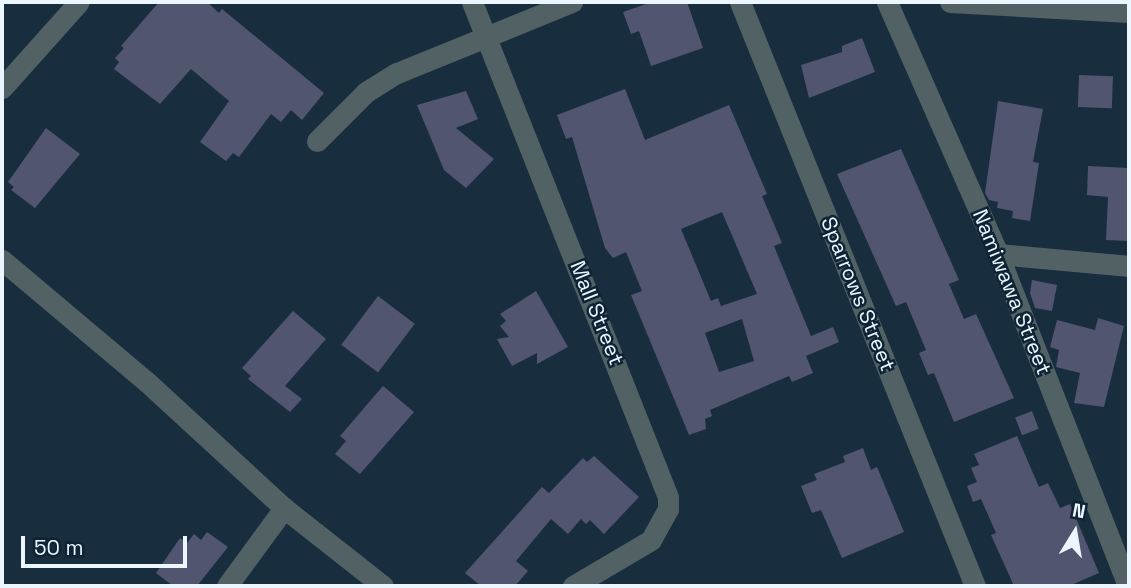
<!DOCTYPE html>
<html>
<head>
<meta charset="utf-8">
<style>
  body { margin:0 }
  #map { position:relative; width:1131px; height:588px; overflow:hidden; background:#182e3f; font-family:"Space Grotesk",sans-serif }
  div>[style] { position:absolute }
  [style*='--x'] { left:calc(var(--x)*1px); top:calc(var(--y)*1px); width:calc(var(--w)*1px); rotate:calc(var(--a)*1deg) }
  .building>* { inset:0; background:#51556f; transform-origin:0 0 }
  .minor>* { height:21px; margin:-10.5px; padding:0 10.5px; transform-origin:10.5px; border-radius:10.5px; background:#526163 }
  span { translate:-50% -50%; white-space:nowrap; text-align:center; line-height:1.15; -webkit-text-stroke:5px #0e2435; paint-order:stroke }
  .street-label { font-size:21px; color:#ebf6ff }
  .frame { position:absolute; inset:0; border:4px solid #ebf6ff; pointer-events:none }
  .north { position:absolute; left:1040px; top:497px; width:70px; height:70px; -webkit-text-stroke:5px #0e2435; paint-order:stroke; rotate:11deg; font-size:19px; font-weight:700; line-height:28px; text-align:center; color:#ebf6ff }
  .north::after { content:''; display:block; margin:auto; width:24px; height:32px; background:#ebf6ff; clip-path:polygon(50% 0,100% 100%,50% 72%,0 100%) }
  .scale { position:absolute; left:21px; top:536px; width:166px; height:32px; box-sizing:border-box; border:4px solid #ebf6ff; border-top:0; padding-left:9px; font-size:21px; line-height:24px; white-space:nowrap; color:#ebf6ff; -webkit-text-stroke:5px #0e2435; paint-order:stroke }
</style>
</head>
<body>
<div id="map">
  <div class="building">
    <i style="clip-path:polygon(159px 2px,207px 2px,219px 13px,222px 9px,324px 93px,302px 120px,291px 110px,281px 122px,271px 114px,239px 157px,233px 153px,226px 161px,200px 142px,229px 101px,191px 69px,160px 104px,114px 69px,119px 62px,115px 58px,124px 48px,121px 46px)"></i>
    <i style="clip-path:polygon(652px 2px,687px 2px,703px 48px,651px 66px,639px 31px,631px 34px,623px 12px)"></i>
    <i style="clip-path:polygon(862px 38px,875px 72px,809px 98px,801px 65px,842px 52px,842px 46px)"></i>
    <i style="left:1079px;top:75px;width:34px;height:32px;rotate:2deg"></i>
    <i style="clip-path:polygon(evenodd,625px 89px,645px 140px,729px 105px,767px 194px,762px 196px,782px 243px,774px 246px,811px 336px,833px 327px,839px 342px,806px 356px,813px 373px,792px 382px,789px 376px,710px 410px,712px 416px,705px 419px,706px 429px,689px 435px,631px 295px,642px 291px,626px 252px,613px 258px,605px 248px,572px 137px,566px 139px,557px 115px,625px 89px,722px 212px,757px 294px,721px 306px,718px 298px,711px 301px,681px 229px,722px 212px,625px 89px,742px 319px,754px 361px,719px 372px,705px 333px,742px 319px)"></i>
    <i style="clip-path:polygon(466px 91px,478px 119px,456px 128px,494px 159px,466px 188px,444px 170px,417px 105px)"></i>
    <i style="clip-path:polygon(998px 101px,1043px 109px,1033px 162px,1039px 163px,1030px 221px,1012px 218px,1013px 211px,997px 208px,998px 202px,989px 200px,985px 193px)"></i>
    <i style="clip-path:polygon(46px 128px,80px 154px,35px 208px,11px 190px,14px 187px,8px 182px)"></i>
    <i style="clip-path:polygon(901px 149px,959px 280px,949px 284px,964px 319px,976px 314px,1014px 398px,954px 422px,934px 373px,928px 375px,919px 353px,926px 350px,906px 302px,896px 306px,837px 174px)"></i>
    <i style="clip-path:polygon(1088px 166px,1129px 168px,1129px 241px,1106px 240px,1108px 197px,1087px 195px)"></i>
    <i style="clip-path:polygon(1032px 280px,1057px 285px,1052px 311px,1035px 308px,1030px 293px)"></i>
    <i style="clip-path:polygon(536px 291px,568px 347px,537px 364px,537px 353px,512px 366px,497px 339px,509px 337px,500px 326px,506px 321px,500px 314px)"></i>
    <i style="left:378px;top:296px;width:46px;height:61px;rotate:37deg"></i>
    <i style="clip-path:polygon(293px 311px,326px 339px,285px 386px,302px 399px,290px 412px,248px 379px,251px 376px,242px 368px)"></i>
    <i style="clip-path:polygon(1098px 318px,1124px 326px,1104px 407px,1074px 403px,1080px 373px,1056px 367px,1059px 350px,1050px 347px,1057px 320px,1095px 330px)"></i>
    <i style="clip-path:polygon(383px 386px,414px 412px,360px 474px,335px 454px,346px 441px,340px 436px)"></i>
    <i style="left:1032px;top:411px;width:19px;height:18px;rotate:69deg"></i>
    <i style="clip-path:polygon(1017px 436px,1039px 487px,1048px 483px,1060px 508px,1070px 504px,1099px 573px,1069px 586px,1014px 586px,991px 535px,996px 533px,981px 499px,973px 502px,967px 486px,977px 482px,971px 468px,979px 465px,974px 454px)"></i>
    <i style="clip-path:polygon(863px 448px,871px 470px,877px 467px,904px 532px,842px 558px,821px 510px,812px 513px,801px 486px,817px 480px,814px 474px,845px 462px,843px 456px)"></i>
    <i style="clip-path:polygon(594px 456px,639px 497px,604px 534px,590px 520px,586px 524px,581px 519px,568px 534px,551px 519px,516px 561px,528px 571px,515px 586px,481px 586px,465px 573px,542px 487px,549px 493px,583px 458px,587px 462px)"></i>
    <i style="clip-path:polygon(207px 532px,228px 547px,197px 586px,173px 586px,156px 573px,180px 538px,187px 543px,194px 534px,201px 540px)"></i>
  </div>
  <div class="minor">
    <i style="--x:472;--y:2;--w:532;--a:68.4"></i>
    <i style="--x:668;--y:497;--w:12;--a:90"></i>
    <i style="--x:668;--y:509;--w:35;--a:119"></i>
    <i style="--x:651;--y:540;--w:91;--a:149.5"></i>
    <i style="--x:740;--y:2;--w:630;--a:68.08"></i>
    <i style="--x:887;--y:2;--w:275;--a:66.2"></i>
    <i style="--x:998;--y:254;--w:357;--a:68.6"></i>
    <i style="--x:950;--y:2;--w:179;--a:3.2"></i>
    <i style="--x:2;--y:88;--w:115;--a:-48.2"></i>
    <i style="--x:317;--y:141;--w:69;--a:-45"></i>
    <i style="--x:366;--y:92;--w:36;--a:-32"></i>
    <i style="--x:397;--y:73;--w:189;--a:-22.1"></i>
    <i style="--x:998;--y:254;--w:132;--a:5.2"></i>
    <i style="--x:2;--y:260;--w:189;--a:40.1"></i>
    <i style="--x:147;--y:382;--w:186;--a:42.6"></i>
    <i style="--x:284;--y:508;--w:126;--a:38.2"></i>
    <i style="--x:227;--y:586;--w:97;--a:-53.8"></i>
  </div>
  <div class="street-label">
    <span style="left:1012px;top:292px;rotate:68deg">Namiwawa Street</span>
    <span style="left:858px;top:294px;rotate:68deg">Sparrows Street</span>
    <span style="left:597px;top:313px;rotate:68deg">Mall Street</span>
  </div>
  <div class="frame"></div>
  <div class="north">N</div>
  <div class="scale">50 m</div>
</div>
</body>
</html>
